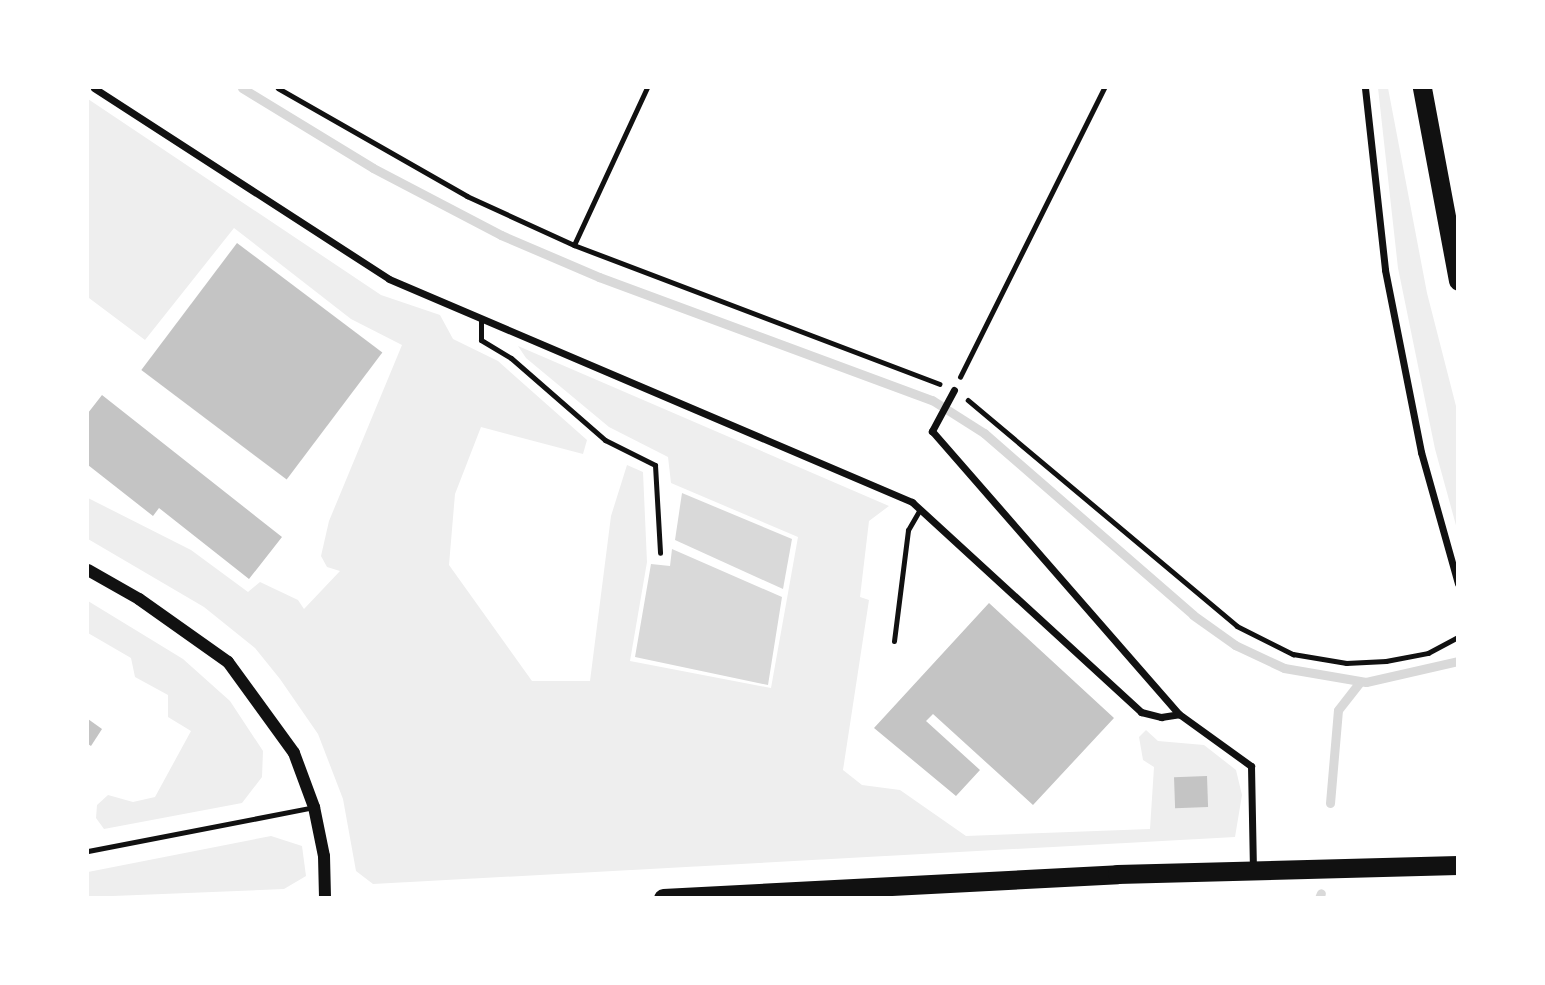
<!DOCTYPE html>
<html>
<head>
<meta charset="utf-8">
<style>
  body { margin:0 }
  #map { position:relative; width:1545px; height:985px; overflow:hidden; background:#fff; font-family:"IBM Plex Serif",serif }
  div>[style] { position:absolute }
  [style*='--x'] { left:calc(var(--x)*1px); top:calc(var(--y)*1px); width:calc(var(--w)*1px); rotate:calc(var(--a)*1deg) }
  .green>* { inset:0; background:#eee }
  .water>* { inset:0; background:#d9d9d9 }
  .stream>* { height:9px; margin:-4.5px; padding:0 4.5px; transform-origin:4.5px; border-radius:4.5px; background:#d9d9d9 }
  .building>* { inset:0; background:#c4c4c4; transform-origin:0 0 }
  .path>* { height:4.5px; margin:-2.25px; padding:0 2.25px; transform-origin:2.25px; border-radius:2.25px; background:#111 }
  .service>* { height:5px; margin:-2.5px; padding:0 2.5px; transform-origin:2.5px; border-radius:2.5px; background:#111 }
  .minor>* { height:7px; margin:-3.5px; padding:0 3.5px; transform-origin:3.5px; border-radius:3.5px; background:#111 }
  .tertiary>* { height:12px; margin:-6px; padding:0 6px; transform-origin:6px; border-radius:6px; background:#111 }
  .trunk>* { height:19px; margin:-9.5px; padding:0 9.5px; transform-origin:9.5px; border-radius:9.5px; background:#111 }
  span { translate:-50% -50%; white-space:nowrap; text-align:center; line-height:1.15; -webkit-text-stroke:7px #fff; paint-order:stroke }
  .frame { position:absolute; inset:0; border:89px solid #fff; pointer-events:none }
</style>
</head>
<body>
<div id="map">
  <div class="green">
    <i style="clip-path:polygon(1378px 88px,1388px 88px,1427px 293px,1457px 410px,1457px 529px,1435px 449px,1398px 268px)"></i>
    <i style="clip-path:polygon(88px 99px,381px 295px,440px 315px,453px 339px,498px 361px,587px 440px,583px 454px,481px 427px,455px 494px,449px 565px,532px 681px,590px 681px,611px 516px,627px 465px,643px 472px,647px 562px,630px 661px,771px 688px,798px 537px,671px 483px,668px 457px,609px 427px,526px 358px,518px 346px,889px 506px,869px 521px,860px 597px,869px 600px,843px 770px,862px 785px,900px 790px,966px 836px,1150px 829px,1154px 767px,1143px 760px,1139px 737px,1146px 730px,1158px 741px,1204px 745px,1236px 770px,1242px 795px,1235px 837px,373px 884px,356px 871px,343px 799px,318px 734px,280px 679px,255px 648px,204px 607px,88px 539px,88px 498px,191px 550px,248px 592px,260px 582px,298px 600px,304px 609px,340px 571px,327px 567px,321px 556px,329px 521px,402px 345px,351px 319px,234px 228px,145px 340px,89px 298px)"></i>
    <i style="clip-path:polygon(88px 601px,183px 659px,230px 701px,263px 751px,262px 777px,242px 803px,104px 829px,96px 818px,97px 805px,108px 795px,133px 802px,155px 797px,191px 731px,168px 717px,168px 695px,135px 677px,131px 658px,88px 633px)"></i>
    <i style="clip-path:polygon(271px 836px,302px 846px,306px 876px,284px 889px,88px 897px,88px 872px)"></i>
  </div>
  <div class="water">
    <i style="clip-path:polygon(682px 493px,792px 539px,783px 589px,675px 540px)"></i>
    <i style="clip-path:polygon(672px 549px,782px 597px,768px 685px,635px 657px,651px 564px,670px 566px)"></i>
  </div>
  <div class="stream">
    <i style="--x:242;--y:88;--w:153;--a:31.4"></i>
    <i style="--x:373;--y:168;--w:144;--a:27.6"></i>
    <i style="--x:501;--y:235;--w:107;--a:23.2"></i>
    <i style="--x:599;--y:277;--w:355;--a:20.3"></i>
    <i style="--x:932;--y:400;--w:62;--a:32.4"></i>
    <i style="--x:984;--y:433;--w:277;--a:41"></i>
    <i style="--x:1193;--y:615;--w:52;--a:35.5"></i>
    <i style="--x:1235;--y:645;--w:54;--a:25.1"></i>
    <i style="--x:1284;--y:668;--w:83;--a:9.7"></i>
    <i style="--x:1366;--y:682;--w:94;--a:-12.9"></i>
    <i style="--x:1330;--y:803;--w:93;--a:-85.1"></i>
    <i style="--x:1338;--y:710;--w:36;--a:-52"></i>
    <i style="--x:1319;--y:898;--w:5;--a:-68"></i>
  </div>
  <div class="building">
    <i style="left:237px;top:243px;width:182px;height:159px;rotate:37deg"></i>
    <i style="clip-path:polygon(102px 395px,282px 537px,249px 579px,159px 508px,153px 516px,88px 465px,88px 413px)"></i>
    <i style="clip-path:polygon(989px 603px,1114px 718px,1033px 805px,933px 714px,926px 721px,980px 770px,956px 796px,874px 728px)"></i>
    <i style="clip-path:polygon(88px 719px,102px 729px,91px 746px,88px 744px)"></i>
    <i style="left:1207px;top:776px;width:31px;height:33px;rotate:88deg"></i>
  </div>
  <div class="path">
    <i style="--x:278;--y:88;--w:218;--a:29.7"></i>
    <i style="--x:467;--y:196;--w:118;--a:24.6"></i>
    <i style="--x:574;--y:245;--w:391;--a:20.8"></i>
    <i style="--x:574;--y:245;--w:173;--a:-65.1"></i>
    <i style="--x:960;--y:377;--w:323;--a:-63.5"></i>
    <i style="--x:968;--y:400;--w:351;--a:40"></i>
    <i style="--x:1237;--y:626;--w:63;--a:26.6"></i>
    <i style="--x:1293;--y:654;--w:54;--a:9.6"></i>
    <i style="--x:1346;--y:663;--w:40;--a:-2.9"></i>
    <i style="--x:1386;--y:661;--w:43;--a:-10.8"></i>
    <i style="--x:1428;--y:653;--w:34;--a:-28"></i>
  </div>
  <div class="service">
    <i style="--x:481;--y:320;--w:20;--a:90"></i>
    <i style="--x:481;--y:340;--w:35;--a:31"></i>
    <i style="--x:511;--y:358;--w:125;--a:41.1"></i>
    <i style="--x:605;--y:440;--w:56;--a:26.6"></i>
    <i style="--x:655;--y:465;--w:88;--a:86.7"></i>
    <i style="--x:894;--y:641;--w:112;--a:-82.8"></i>
    <i style="--x:908;--y:530;--w:24;--a:-60"></i>
    <i style="--x:88;--y:851;--w:230;--a:-11"></i>
  </div>
  <div class="minor">
    <i style="--x:94;--y:88;--w:351;--a:32.9"></i>
    <i style="--x:389;--y:279;--w:569;--a:23.09"></i>
    <i style="--x:912;--y:502;--w:311;--a:42.5"></i>
    <i style="--x:1141;--y:712;--w:21;--a:14"></i>
    <i style="--x:1161;--y:717;--w:18;--a:-9"></i>
    <i style="--x:1179;--y:714;--w:89;--a:35.8"></i>
    <i style="--x:1251;--y:766;--w:104;--a:88.9"></i>
    <i style="--x:1365;--y:88;--w:183;--a:83.7"></i>
    <i style="--x:1385;--y:270;--w:186;--a:78.8"></i>
    <i style="--x:1421;--y:452;--w:137;--a:74.3"></i>
    <i style="--x:954;--y:390;--w:47;--a:118.2"></i>
    <i style="--x:932;--y:431;--w:376;--a:48.9"></i>
  </div>
  <div class="tertiary">
    <i style="--x:88;--y:570;--w:59;--a:29.6"></i>
    <i style="--x:139;--y:599;--w:109;--a:35.3"></i>
    <i style="--x:228;--y:662;--w:112;--a:54"></i>
    <i style="--x:294;--y:753;--w:58;--a:69.7"></i>
    <i style="--x:314;--y:807;--w:50;--a:78.5"></i>
    <i style="--x:324;--y:856;--w:42;--a:88.6"></i>
  </div>
  <div class="trunk">
    <i style="--x:1422;--y:88;--w:196;--a:79.4"></i>
    <i style="--x:663;--y:898;--w:455;--a:-3"></i>
    <i style="--x:1117;--y:874;--w:341;--a:-1.5"></i>
  </div>
  <div class="frame"></div>
</div>
</body>
</html>
